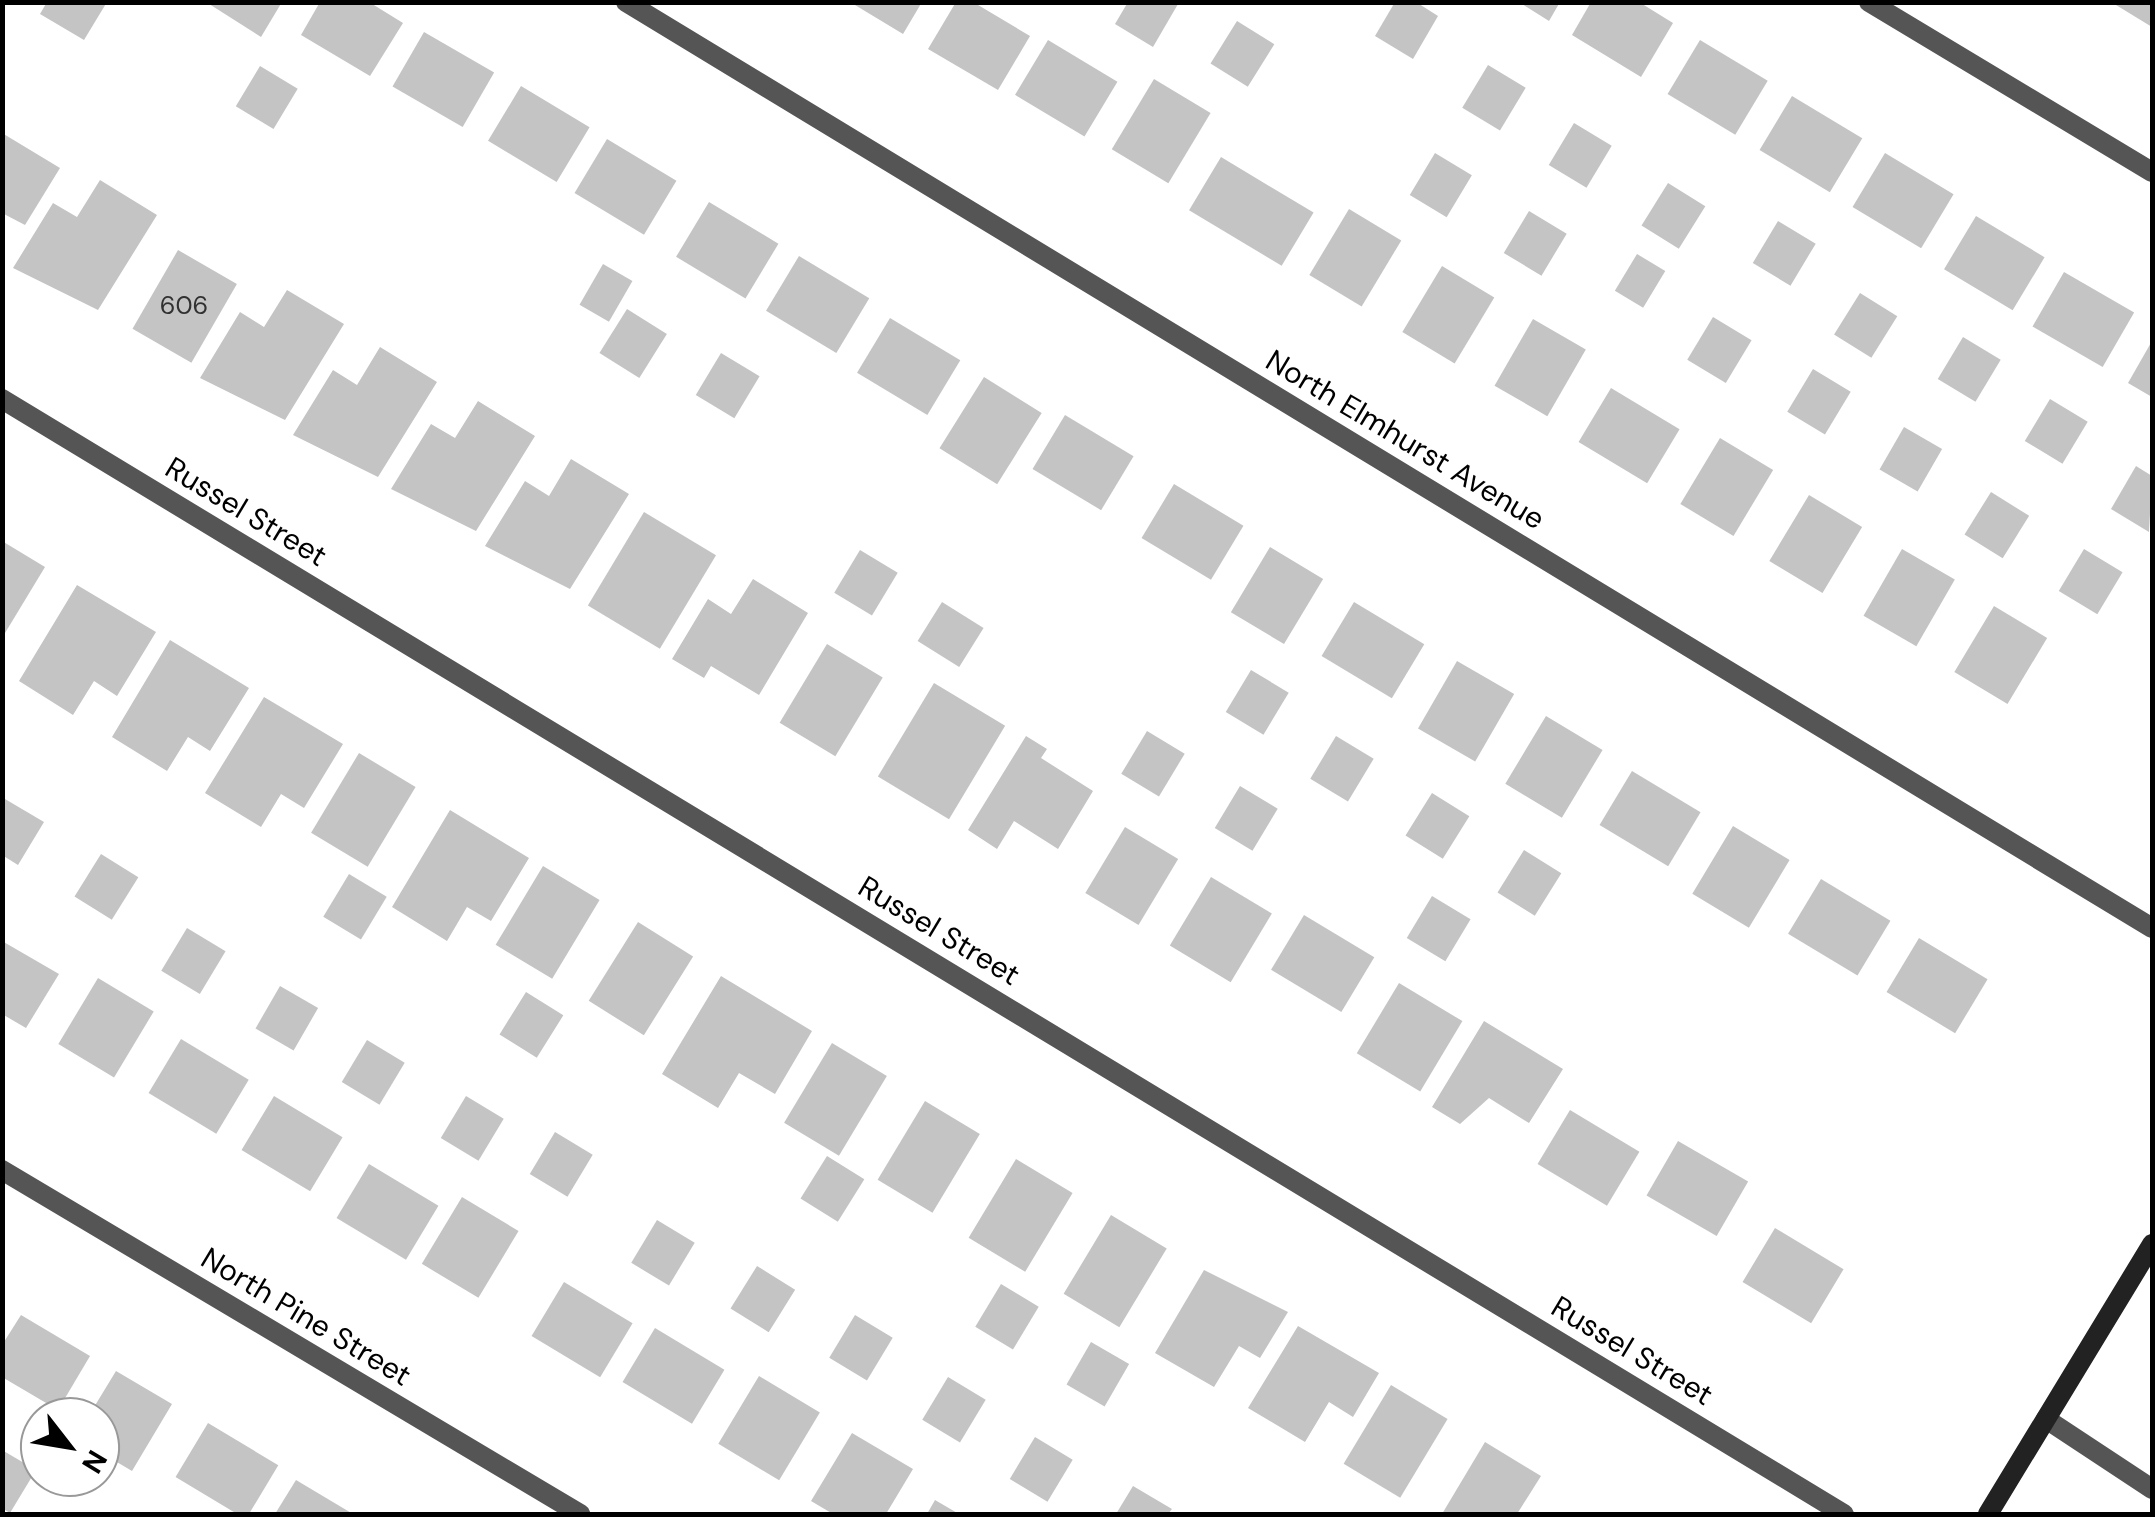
<!DOCTYPE html>
<html>
<head>
<meta charset="utf-8">
<style>
  body { margin:0 }
  #map { position:relative; width:2155px; height:1517px; overflow:hidden; background:#fff; font-family:"DM Sans",sans-serif }
  div>[style] { position:absolute }
  [style*='--x'] { left:calc(var(--x)*1px); top:calc(var(--y)*1px); width:calc(var(--w)*1px); rotate:calc(var(--a)*1deg) }
  .building>* { inset:0; background:#c4c4c4; transform-origin:0 0 }
  .lane>* { height:20px; margin:-10px; padding:0 10px; transform-origin:10px; border-radius:10px; background:#555 }
  .street>* { height:20px; margin:-10px; padding:0 10px; transform-origin:10px; border-radius:10px; background:#555 }
  .secondary>* { height:20px; margin:-10px; padding:0 10px; transform-origin:10px; border-radius:10px; background:#222 }
  span { translate:-50% -50%; white-space:nowrap; text-align:center; line-height:1.15; -webkit-text-stroke:8px #fff; paint-order:stroke }
  .number-label { font-size:25px; color:#313131 }
  .number-label span { -webkit-text-stroke-width:0 }
  .street-label { font-size:30px; color:#000 }
  .frame { position:absolute; inset:0; border:5px solid #000; pointer-events:none }
  .north { position:absolute; left:20px; top:1397px; width:100px; height:100px; box-sizing:border-box; background:#fff; border:2px solid #999; border-radius:50%; rotate:121deg; font-size:28px; font-weight:700; line-height:40px; text-align:center; color:#000 }
  .north::after { content:''; display:block; margin:auto; width:35px; height:45px; background:#000; clip-path:polygon(50% 0,100% 100%,50% 72%,0 100%) }
</style>
</head>
<body>
<div id="map">
  <div class="building">
    <i style="clip-path:polygon(47px 2px,107px 2px,84px 40px,40px 14px)"></i>
    <i style="clip-path:polygon(206px 2px,282px 2px,261px 37px)"></i>
    <i style="clip-path:polygon(320px 2px,369px 2px,403px 23px,370px 76px,301px 35px)"></i>
    <i style="clip-path:polygon(850px 2px,922px 2px,903px 34px)"></i>
    <i style="clip-path:polygon(956px 2px,973px 2px,1030px 36px,998px 90px,928px 49px)"></i>
    <i style="clip-path:polygon(1128px 2px,1178px 4px,1153px 47px,1115px 24px)"></i>
    <i style="clip-path:polygon(1395px 2px,1416px 2px,1438px 16px,1413px 59px,1375px 36px)"></i>
    <i style="clip-path:polygon(1519px 2px,1560px 2px,1549px 21px)"></i>
    <i style="clip-path:polygon(1591px 2px,1639px 2px,1673px 23px,1641px 77px,1572px 35px)"></i>
    <i style="clip-path:polygon(2117px 2px,2152px 2px,2152px 27px,2116px 5px)"></i>
    <i style="left:1237px;top:21px;width:44px;height:50px;rotate:32deg"></i>
    <i style="left:424px;top:32px;width:81px;height:63px;rotate:30deg"></i>
    <i style="left:1048px;top:40px;width:81px;height:64px;rotate:31deg"></i>
    <i style="left:1700px;top:40px;width:79px;height:63px;rotate:31deg"></i>
    <i style="left:1488px;top:65px;width:44px;height:50px;rotate:31deg"></i>
    <i style="left:260px;top:66px;width:44px;height:47px;rotate:31deg"></i>
    <i style="left:1154px;top:79px;width:66px;height:82px;rotate:31deg"></i>
    <i style="left:521px;top:86px;width:80px;height:64px;rotate:31deg"></i>
    <i style="left:1792px;top:96px;width:82px;height:63px;rotate:31deg"></i>
    <i style="left:1574px;top:123px;width:44px;height:49px;rotate:31deg"></i>
    <i style="clip-path:polygon(2px 133px,60px 168px,25px 225px,2px 213px)"></i>
    <i style="left:607px;top:139px;width:81px;height:63px;rotate:31deg"></i>
    <i style="left:1435px;top:153px;width:43px;height:49px;rotate:31deg"></i>
    <i style="left:1885px;top:153px;width:80px;height:63px;rotate:31deg"></i>
    <i style="left:1221px;top:157px;width:108px;height:62px;rotate:31deg"></i>
    <i style="clip-path:polygon(100px 180px,157px 215px,98px 310px,13px 268px,53px 203px,77px 217px)"></i>
    <i style="left:1668px;top:183px;width:44px;height:50px;rotate:32deg"></i>
    <i style="left:709px;top:202px;width:81px;height:64px;rotate:31deg"></i>
    <i style="left:1349px;top:209px;width:61px;height:77px;rotate:31deg"></i>
    <i style="left:1529px;top:211px;width:44px;height:49px;rotate:31deg"></i>
    <i style="left:1976px;top:216px;width:80px;height:62px;rotate:31deg"></i>
    <i style="left:1778px;top:221px;width:44px;height:49px;rotate:31deg"></i>
    <i style="left:178px;top:250px;width:68px;height:91px;rotate:30deg"></i>
    <i style="left:1637px;top:254px;width:33px;height:43px;rotate:31deg"></i>
    <i style="left:799px;top:256px;width:82px;height:64px;rotate:31deg"></i>
    <i style="left:603px;top:264px;width:34px;height:47px;rotate:30deg"></i>
    <i style="left:1442px;top:266px;width:61px;height:77px;rotate:31deg"></i>
    <i style="left:2064px;top:272px;width:81px;height:63px;rotate:30deg"></i>
    <i style="clip-path:polygon(287px 290px,344px 324px,285px 420px,200px 378px,240px 312px,264px 327px)"></i>
    <i style="left:1860px;top:293px;width:44px;height:49px;rotate:32deg"></i>
    <i style="left:627px;top:309px;width:47px;height:52px;rotate:32deg"></i>
    <i style="left:1713px;top:317px;width:45px;height:50px;rotate:31deg"></i>
    <i style="left:890px;top:318px;width:82px;height:64px;rotate:31deg"></i>
    <i style="left:1533px;top:319px;width:61px;height:77px;rotate:30deg"></i>
    <i style="left:1963px;top:337px;width:44px;height:49px;rotate:31deg"></i>
    <i style="clip-path:polygon(2152px 341px,2152px 397px,2128px 383px)"></i>
    <i style="clip-path:polygon(380px 347px,437px 382px,378px 477px,293px 435px,333px 370px,357px 385px)"></i>
    <i style="left:721px;top:353px;width:45px;height:49px;rotate:31deg"></i>
    <i style="left:1813px;top:369px;width:44px;height:50px;rotate:31deg"></i>
    <i style="left:984px;top:377px;width:68px;height:84px;rotate:32deg"></i>
    <i style="left:1611px;top:388px;width:80px;height:63px;rotate:31deg"></i>
    <i style="left:2050px;top:399px;width:44px;height:49px;rotate:31deg"></i>
    <i style="clip-path:polygon(478px 401px,535px 436px,476px 531px,391px 489px,431px 424px,455px 438px)"></i>
    <i style="left:1065px;top:415px;width:80px;height:63px;rotate:31deg"></i>
    <i style="left:1904px;top:427px;width:44px;height:49px;rotate:30deg"></i>
    <i style="left:1720px;top:438px;width:62px;height:77px;rotate:31deg"></i>
    <i style="clip-path:polygon(571px 459px,629px 494px,570px 589px,485px 546px,525px 481px,549px 496px)"></i>
    <i style="clip-path:polygon(2136px 466px,2152px 476px,2149px 532px,2111px 509px)"></i>
    <i style="left:1174px;top:484px;width:81px;height:63px;rotate:31deg"></i>
    <i style="left:1991px;top:492px;width:45px;height:50px;rotate:32deg"></i>
    <i style="left:1809px;top:495px;width:62px;height:77px;rotate:31deg"></i>
    <i style="left:644px;top:512px;width:84px;height:109px;rotate:31deg"></i>
    <i style="clip-path:polygon(2px 541px,45px 567px,2px 638px)"></i>
    <i style="left:1270px;top:547px;width:62px;height:76px;rotate:31deg"></i>
    <i style="left:1902px;top:549px;width:61px;height:77px;rotate:30deg"></i>
    <i style="left:2084px;top:549px;width:45px;height:49px;rotate:31deg"></i>
    <i style="left:860px;top:550px;width:44px;height:50px;rotate:31deg"></i>
    <i style="clip-path:polygon(753px 579px,808px 613px,759px 695px,711px 666px,704px 678px,672px 659px,708px 599px,731px 614px)"></i>
    <i style="clip-path:polygon(77px 585px,156px 632px,117px 696px,94px 681px,73px 715px,19px 681px)"></i>
    <i style="left:942px;top:602px;width:49px;height:46px;rotate:32deg"></i>
    <i style="left:1354px;top:602px;width:82px;height:63px;rotate:31deg"></i>
    <i style="left:1994px;top:606px;width:62px;height:77px;rotate:31deg"></i>
    <i style="clip-path:polygon(170px 640px,249px 688px,210px 751px,188px 737px,167px 771px,112px 737px)"></i>
    <i style="left:827px;top:644px;width:65px;height:92px;rotate:31deg"></i>
    <i style="left:1457px;top:661px;width:66px;height:78px;rotate:30deg"></i>
    <i style="left:1251px;top:670px;width:44px;height:49px;rotate:31deg"></i>
    <i style="left:934px;top:683px;width:83px;height:109px;rotate:31deg"></i>
    <i style="clip-path:polygon(264px 697px,343px 744px,304px 808px,281px 794px,261px 827px,205px 793px)"></i>
    <i style="left:1546px;top:716px;width:66px;height:79px;rotate:31deg"></i>
    <i style="left:1147px;top:731px;width:44px;height:50px;rotate:31deg"></i>
    <i style="clip-path:polygon(1026px 736px,1047px 749px,1041px 758px,1093px 791px,1058px 849px,1014px 821px,997px 849px,968px 830px)"></i>
    <i style="left:1336px;top:736px;width:44px;height:50px;rotate:31deg"></i>
    <i style="left:359px;top:753px;width:66px;height:93px;rotate:31deg"></i>
    <i style="left:1632px;top:771px;width:80px;height:63px;rotate:31deg"></i>
    <i style="left:1240px;top:786px;width:44px;height:49px;rotate:31deg"></i>
    <i style="left:1432px;top:793px;width:44px;height:50px;rotate:32deg"></i>
    <i style="clip-path:polygon(5px 799px,44px 822px,18px 865px,2px 855px)"></i>
    <i style="clip-path:polygon(450px 810px,529px 858px,491px 921px,467px 907px,447px 941px,392px 907px)"></i>
    <i style="left:1733px;top:826px;width:66px;height:79px;rotate:31deg"></i>
    <i style="left:1125px;top:827px;width:62px;height:77px;rotate:31deg"></i>
    <i style="left:1524px;top:850px;width:44px;height:50px;rotate:32deg"></i>
    <i style="left:101px;top:854px;width:44px;height:50px;rotate:32deg"></i>
    <i style="left:543px;top:866px;width:66px;height:92px;rotate:31deg"></i>
    <i style="left:349px;top:874px;width:44px;height:50px;rotate:31deg"></i>
    <i style="left:1211px;top:877px;width:71px;height:80px;rotate:31deg"></i>
    <i style="left:1821px;top:879px;width:81px;height:64px;rotate:31deg"></i>
    <i style="left:1432px;top:896px;width:45px;height:49px;rotate:31deg"></i>
    <i style="left:1304px;top:915px;width:82px;height:64px;rotate:31deg"></i>
    <i style="left:638px;top:922px;width:65px;height:93px;rotate:32deg"></i>
    <i style="left:187px;top:928px;width:45px;height:50px;rotate:31deg"></i>
    <i style="left:1919px;top:938px;width:80px;height:63px;rotate:31deg"></i>
    <i style="clip-path:polygon(2px 941px,59px 974px,26px 1028px,2px 1014px)"></i>
    <i style="clip-path:polygon(721px 976px,812px 1031px,775px 1094px,739px 1073px,718px 1108px,662px 1074px)"></i>
    <i style="left:98px;top:978px;width:65px;height:77px;rotate:31deg"></i>
    <i style="left:1399px;top:983px;width:74px;height:82px;rotate:31deg"></i>
    <i style="left:280px;top:986px;width:44px;height:49px;rotate:30deg"></i>
    <i style="left:526px;top:992px;width:44px;height:50px;rotate:32deg"></i>
    <i style="clip-path:polygon(1484px 1021px,1563px 1069px,1529px 1123px,1489px 1098px,1460px 1124px,1432px 1107px)"></i>
    <i style="left:181px;top:1039px;width:79px;height:63px;rotate:31deg"></i>
    <i style="left:367px;top:1040px;width:44px;height:49px;rotate:31deg"></i>
    <i style="left:832px;top:1043px;width:64px;height:93px;rotate:31deg"></i>
    <i style="left:274px;top:1096px;width:80px;height:63px;rotate:31deg"></i>
    <i style="left:466px;top:1096px;width:44px;height:49px;rotate:31deg"></i>
    <i style="left:925px;top:1101px;width:64px;height:92px;rotate:31deg"></i>
    <i style="left:1570px;top:1110px;width:81px;height:63px;rotate:31deg"></i>
    <i style="left:555px;top:1132px;width:44px;height:49px;rotate:31deg"></i>
    <i style="left:1678px;top:1141px;width:81px;height:63px;rotate:30deg"></i>
    <i style="left:827px;top:1156px;width:44px;height:50px;rotate:32deg"></i>
    <i style="left:1016px;top:1159px;width:66px;height:92px;rotate:31deg"></i>
    <i style="left:369px;top:1164px;width:81px;height:63px;rotate:31deg"></i>
    <i style="left:462px;top:1197px;width:66px;height:78px;rotate:31deg"></i>
    <i style="left:1111px;top:1215px;width:65px;height:92px;rotate:31deg"></i>
    <i style="left:657px;top:1220px;width:44px;height:50px;rotate:31deg"></i>
    <i style="left:1775px;top:1228px;width:80px;height:63px;rotate:31deg"></i>
    <i style="left:757px;top:1266px;width:45px;height:50px;rotate:32deg"></i>
    <i style="clip-path:polygon(1204px 1270px,1288px 1312px,1260px 1358px,1239px 1346px,1214px 1387px,1155px 1353px)"></i>
    <i style="left:564px;top:1282px;width:80px;height:63px;rotate:31deg"></i>
    <i style="left:1001px;top:1284px;width:44px;height:50px;rotate:31deg"></i>
    <i style="clip-path:polygon(21px 1315px,90px 1356px,58px 1410px,2px 1377px,2px 1345px)"></i>
    <i style="left:855px;top:1315px;width:44px;height:50px;rotate:31deg"></i>
    <i style="clip-path:polygon(1298px 1326px,1379px 1373px,1353px 1417px,1329px 1402px,1305px 1442px,1248px 1408px)"></i>
    <i style="left:655px;top:1328px;width:81px;height:63px;rotate:31deg"></i>
    <i style="left:1091px;top:1342px;width:44px;height:49px;rotate:30deg"></i>
    <i style="clip-path:polygon(116px 1371px,172px 1404px,132px 1471px,100px 1452px,100px 1417px,88px 1417px)"></i>
    <i style="left:759px;top:1376px;width:71px;height:79px;rotate:31deg"></i>
    <i style="left:948px;top:1377px;width:44px;height:50px;rotate:31deg"></i>
    <i style="left:1391px;top:1385px;width:66px;height:92px;rotate:31deg"></i>
    <i style="left:208px;top:1423px;width:82px;height:63px;rotate:31deg"></i>
    <i style="clip-path:polygon(852px 1433px,913px 1469px,886px 1514px,833px 1514px,811px 1501px)"></i>
    <i style="left:1035px;top:1437px;width:44px;height:49px;rotate:31deg"></i>
    <i style="clip-path:polygon(1485px 1442px,1541px 1476px,1517px 1514px,1442px 1514px)"></i>
    <i style="clip-path:polygon(2px 1450px,36px 1470px,10px 1513px,2px 1508px)"></i>
    <i style="clip-path:polygon(296px 1480px,353px 1514px,275px 1514px)"></i>
    <i style="clip-path:polygon(1133px 1486px,1172px 1509px,1168px 1514px,1116px 1514px)"></i>
    <i style="clip-path:polygon(935px 1500px,959px 1514px,927px 1514px)"></i>
  </div>
  <div class="lane">
    <i style="--x:2046;--y:1419;--w:127;--a:33.4"></i>
  </div>
  <div class="street">
    <i style="--x:626;--y:2;--w:1785;--a:31.25"></i>
    <i style="--x:1869;--y:2;--w:330;--a:31"></i>
    <i style="--x:2;--y:399;--w:2153;--a:31.19"></i>
    <i style="--x:2;--y:1170;--w:673;--a:30.76"></i>
  </div>
  <div class="secondary">
    <i style="--x:1988;--y:1514;--w:316;--a:-58.7"></i>
  </div>
  <div class="number-label">
    <span style="left:184px;top:306px">606</span>
  </div>
  <div class="street-label">
    <span style="left:1405px;top:440px;rotate:31deg">North Elmhurst Avenue</span>
    <span style="left:246px;top:512px;rotate:31deg">Russel Street</span>
    <span style="left:939px;top:931px;rotate:31deg">Russel Street</span>
    <span style="left:306px;top:1317px;rotate:31deg">North Pine Street</span>
    <span style="left:1632px;top:1351px;rotate:31deg">Russel Street</span>
  </div>
  <div class="frame"></div>
  <div class="north">N</div>
</div>
</body>
</html>
